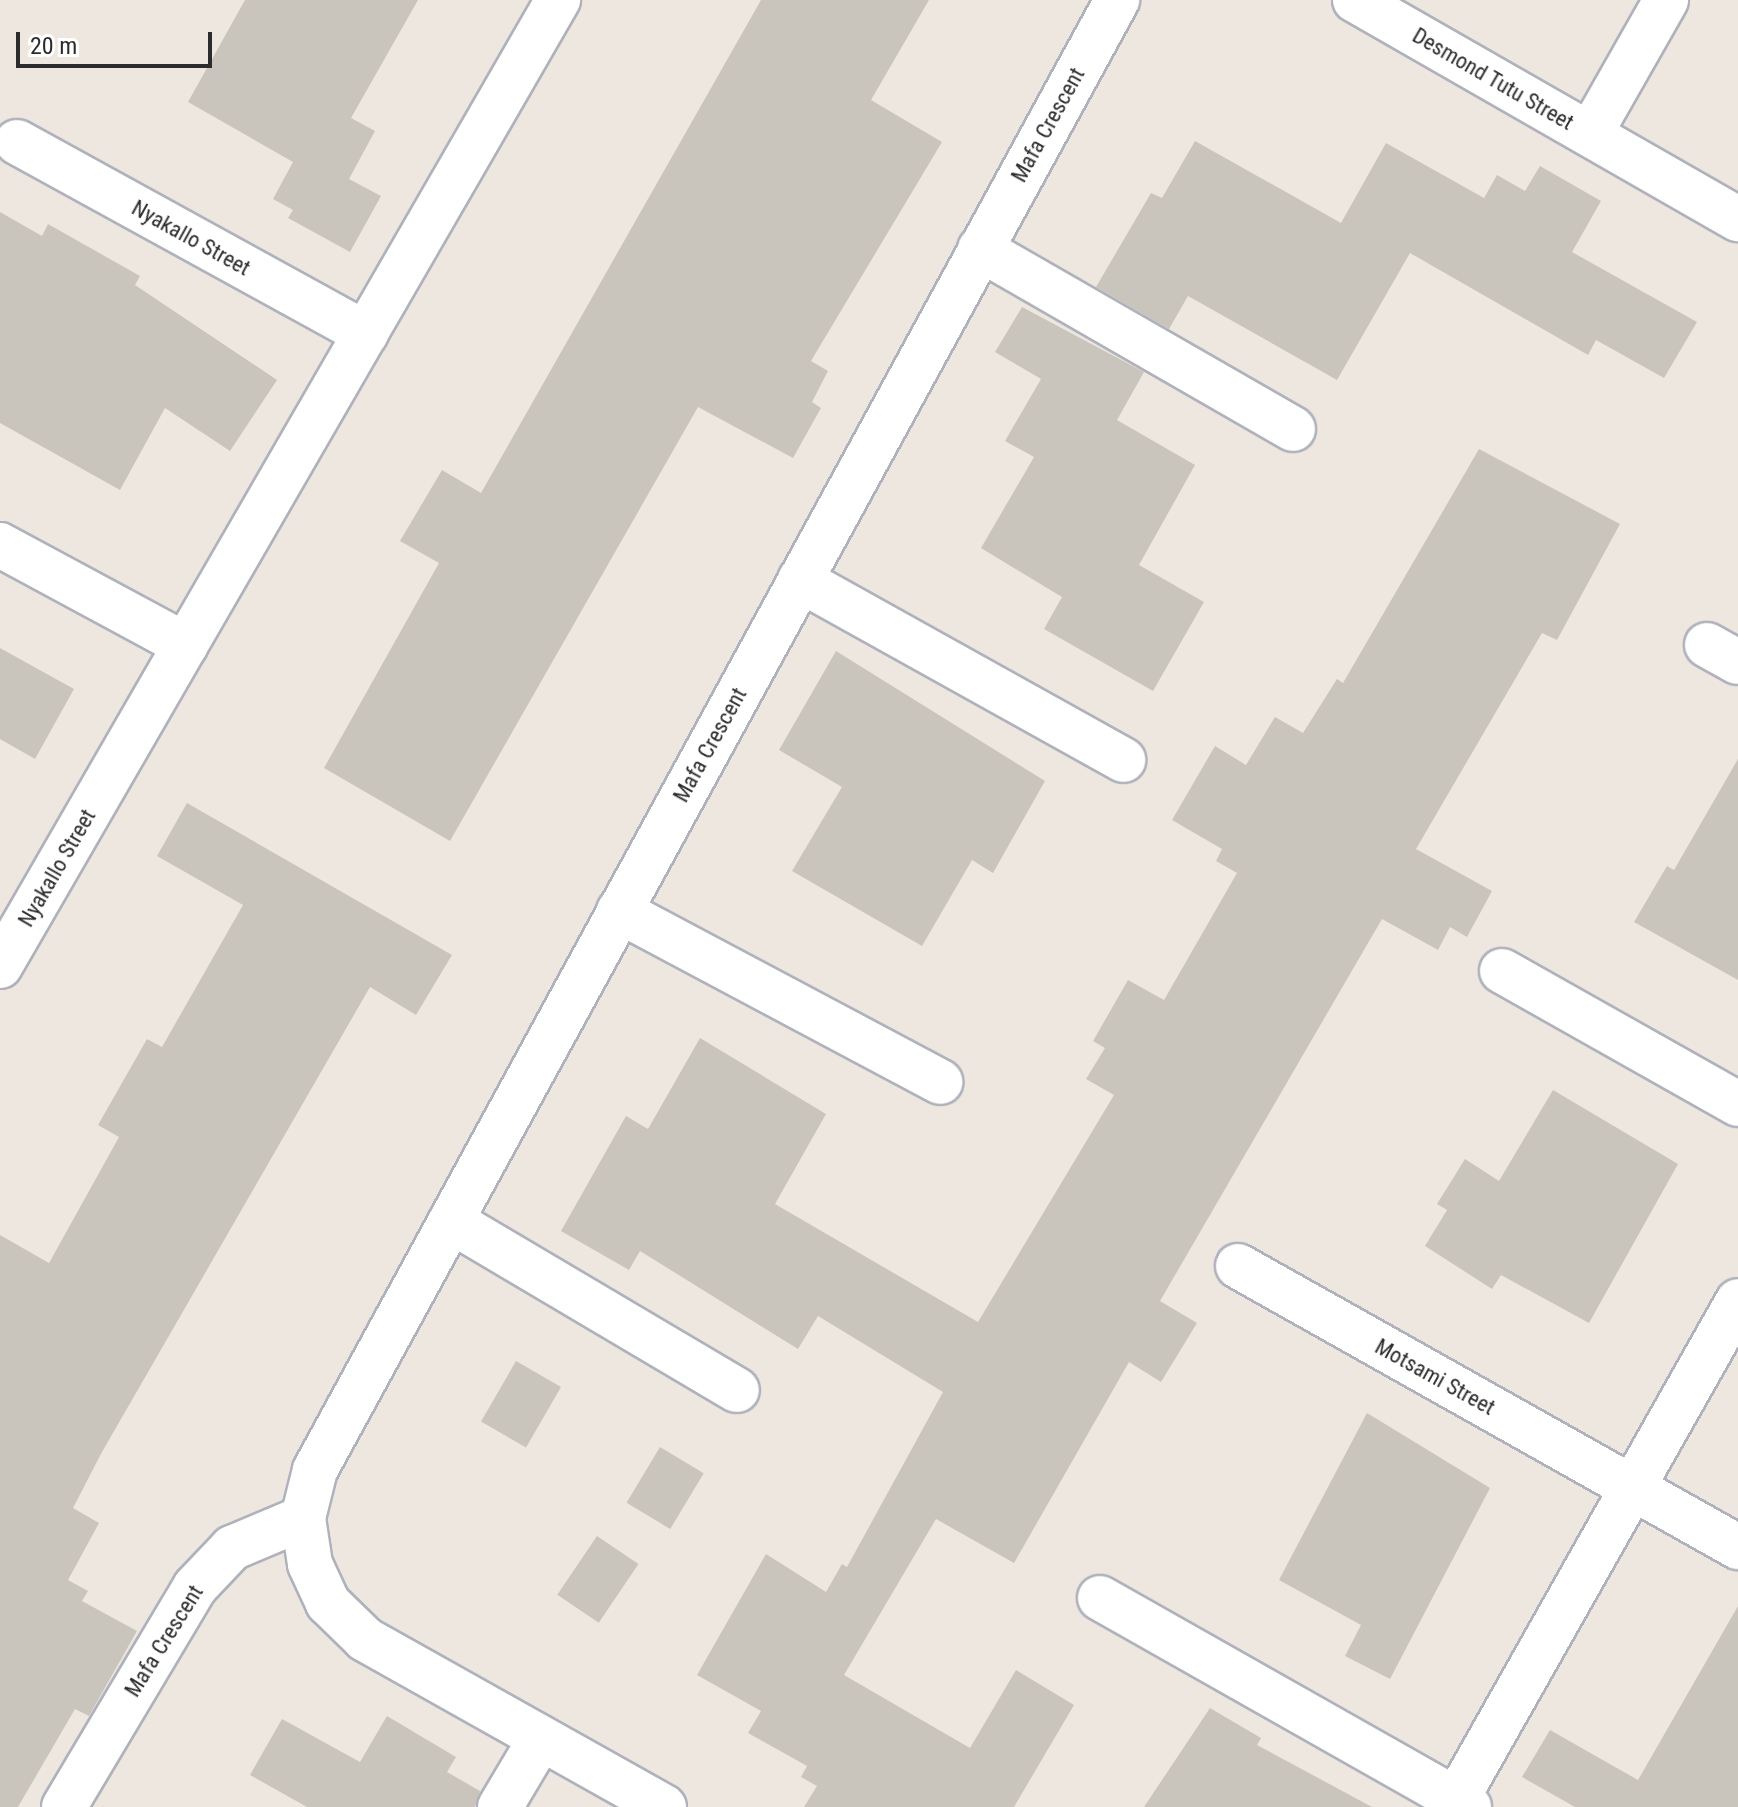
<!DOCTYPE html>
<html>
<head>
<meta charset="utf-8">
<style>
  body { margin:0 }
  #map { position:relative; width:1738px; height:1807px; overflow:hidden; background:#eee7df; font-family:"Roboto Condensed",sans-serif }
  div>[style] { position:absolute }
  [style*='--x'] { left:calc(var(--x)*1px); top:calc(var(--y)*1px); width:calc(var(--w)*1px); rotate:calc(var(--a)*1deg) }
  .building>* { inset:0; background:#c9c5bd; transform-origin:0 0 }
  .roads { filter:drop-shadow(2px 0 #afb2bc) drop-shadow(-2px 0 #afb2bc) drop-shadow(0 2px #afb2bc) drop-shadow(0 -2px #afb2bc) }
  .minor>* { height:44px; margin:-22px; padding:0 22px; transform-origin:22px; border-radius:22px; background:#fff }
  span { translate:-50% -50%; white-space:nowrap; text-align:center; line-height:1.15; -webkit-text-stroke:6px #fff; paint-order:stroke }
  .street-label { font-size:22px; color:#2c2c2c }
  .scale { position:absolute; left:16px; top:32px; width:196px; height:36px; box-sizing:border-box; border:4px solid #2c2c2c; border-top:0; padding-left:10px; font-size:24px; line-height:28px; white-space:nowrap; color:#2c2c2c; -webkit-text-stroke:6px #fff; paint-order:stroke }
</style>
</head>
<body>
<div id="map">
  <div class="building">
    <i style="clip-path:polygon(245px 0,418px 0,351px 118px,375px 131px,349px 179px,381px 196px,350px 252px,288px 218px,293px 210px,273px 199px,293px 162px,188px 102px)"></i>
    <i style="clip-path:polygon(761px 0,929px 0,871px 100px,942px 142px,811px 361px,828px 371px,812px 402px,821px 408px,793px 458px,698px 407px,450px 841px,324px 768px,439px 563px,400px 541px,442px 470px,481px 493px)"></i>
    <i style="clip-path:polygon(1195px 141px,1341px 223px,1386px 143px,1484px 198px,1497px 175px,1525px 191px,1540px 166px,1601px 201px,1572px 252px,1697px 322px,1664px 378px,1596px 340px,1588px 355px,1410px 253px,1337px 380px,1188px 296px,1169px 329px,1096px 287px,1151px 193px,1162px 198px)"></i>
    <i style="clip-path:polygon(0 212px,42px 236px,48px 224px,140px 276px,135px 285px,277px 380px,230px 451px,165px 408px,120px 490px,0 423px)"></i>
    <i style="clip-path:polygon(1022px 307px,1144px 372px,1117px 420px,1195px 465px,1139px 565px,1204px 602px,1153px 691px,1044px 629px,1062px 597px,981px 548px,1034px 457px,1005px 441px,1041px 379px,995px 352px)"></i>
    <i style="clip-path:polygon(1479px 449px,1620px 524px,1557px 640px,1542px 633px,1416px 849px,1492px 891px,1467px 937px,1450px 927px,1438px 950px,1382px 919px,1160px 1301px,1197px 1323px,1161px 1382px,1129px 1362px,1014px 1563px,936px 1519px,844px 1675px,970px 1748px,1016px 1670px,1074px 1705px,1014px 1807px,804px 1807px,817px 1786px,801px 1777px,807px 1766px,748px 1733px,761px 1711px,697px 1675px,766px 1554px,826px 1592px,842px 1564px,847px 1567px,943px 1392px,818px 1316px,798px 1349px,640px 1251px,629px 1270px,561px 1231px,626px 1116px,648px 1129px,700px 1038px,826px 1114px,775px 1204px,978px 1322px,1114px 1095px,1086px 1079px,1105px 1048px,1093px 1041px,1128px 980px,1164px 1000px,1237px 873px,1216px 861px,1222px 849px,1172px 820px,1215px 746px,1246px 765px,1275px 717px,1303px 733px,1337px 679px,1343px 683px)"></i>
    <i style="clip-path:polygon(0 648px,74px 689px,35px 759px,0 739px)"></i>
    <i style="clip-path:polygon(836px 651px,1045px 781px,993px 873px,972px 860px,922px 946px,792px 871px,842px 787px,779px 750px)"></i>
    <i style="clip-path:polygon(1738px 759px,1738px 980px,1634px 922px,1667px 866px,1674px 870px)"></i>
    <i style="clip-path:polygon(187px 803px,452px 955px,416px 1015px,370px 987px,102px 1452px,73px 1508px,99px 1523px,68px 1580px,88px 1591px,82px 1601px,137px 1631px,89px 1716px,75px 1709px,18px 1807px,0 1807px,0 1235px,49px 1263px,119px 1137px,98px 1125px,147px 1039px,162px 1047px,243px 905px,157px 856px)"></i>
    <i style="clip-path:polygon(1553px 1090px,1678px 1164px,1589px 1323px,1501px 1275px,1492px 1289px,1425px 1246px,1447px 1210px,1437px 1204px,1465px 1159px,1499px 1181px)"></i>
    <i style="left:516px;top:1361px;width:52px;height:70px;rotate:30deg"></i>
    <i style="clip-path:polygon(1367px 1413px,1490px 1488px,1390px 1679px,1345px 1656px,1361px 1625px,1279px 1580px)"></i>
    <i style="left:660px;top:1447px;width:51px;height:65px;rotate:31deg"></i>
    <i style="left:597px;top:1536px;width:50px;height:71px;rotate:34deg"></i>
    <i style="clip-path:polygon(1738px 1606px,1738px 1807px,1575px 1807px,1522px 1777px,1550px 1730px,1638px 1780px)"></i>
    <i style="clip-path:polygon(1210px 1708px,1261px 1738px,1257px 1745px,1372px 1807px,1144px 1807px)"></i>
    <i style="clip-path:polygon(387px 1716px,456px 1757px,447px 1772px,480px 1791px,475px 1807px,307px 1807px,250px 1775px,282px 1719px,360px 1762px)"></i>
  </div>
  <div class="roads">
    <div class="minor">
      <i style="--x:1355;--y:0;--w:441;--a:29.8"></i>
      <i style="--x:1590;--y:134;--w:154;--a:-60.4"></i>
      <i style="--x:17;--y:142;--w:398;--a:28.8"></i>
      <i style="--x:980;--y:249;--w:361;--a:29.9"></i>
      <i style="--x:0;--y:545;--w:211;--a:28.3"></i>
      <i style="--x:800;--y:580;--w:370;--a:29.1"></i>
      <i style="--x:1707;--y:645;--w:35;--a:29"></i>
      <i style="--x:619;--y:911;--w:364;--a:28"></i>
      <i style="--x:0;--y:966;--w:1116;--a:-59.99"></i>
      <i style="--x:1502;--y:971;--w:271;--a:29.4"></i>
      <i style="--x:451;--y:1221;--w:332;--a:30.6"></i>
      <i style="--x:1238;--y:1266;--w:574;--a:29.34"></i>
      <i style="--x:1100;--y:1598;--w:424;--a:29.5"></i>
      <i style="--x:64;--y:1807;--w:256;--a:-59.2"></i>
      <i style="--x:195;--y:1587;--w:54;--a:-46.5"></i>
      <i style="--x:232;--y:1548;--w:77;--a:-22.9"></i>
      <i style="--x:500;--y:1807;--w:80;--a:-59.3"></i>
      <i style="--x:664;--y:1807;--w:343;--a:-150.7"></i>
      <i style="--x:365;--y:1639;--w:52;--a:-135.8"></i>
      <i style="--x:328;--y:1603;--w:43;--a:-114.8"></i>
      <i style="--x:310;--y:1564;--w:47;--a:-98.7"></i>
      <i style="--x:303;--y:1518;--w:49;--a:-76"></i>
      <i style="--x:315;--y:1470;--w:1675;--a:-61.38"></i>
      <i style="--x:1452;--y:1807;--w:581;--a:-60.52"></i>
    </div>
  </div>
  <div class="street-label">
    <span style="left:1493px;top:79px;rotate:30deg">Desmond Tutu Street</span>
    <span style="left:1048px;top:125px;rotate:-61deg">Mafa Crescent</span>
    <span style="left:191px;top:238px;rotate:29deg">Nyakallo Street</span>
    <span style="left:710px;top:745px;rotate:-61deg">Mafa Crescent</span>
    <span style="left:57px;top:868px;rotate:-60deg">Nyakallo Street</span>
    <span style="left:1435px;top:1377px;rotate:29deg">Motsami Street</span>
    <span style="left:164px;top:1641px;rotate:-58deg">Mafa Crescent</span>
  </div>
  <div class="scale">20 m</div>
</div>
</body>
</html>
